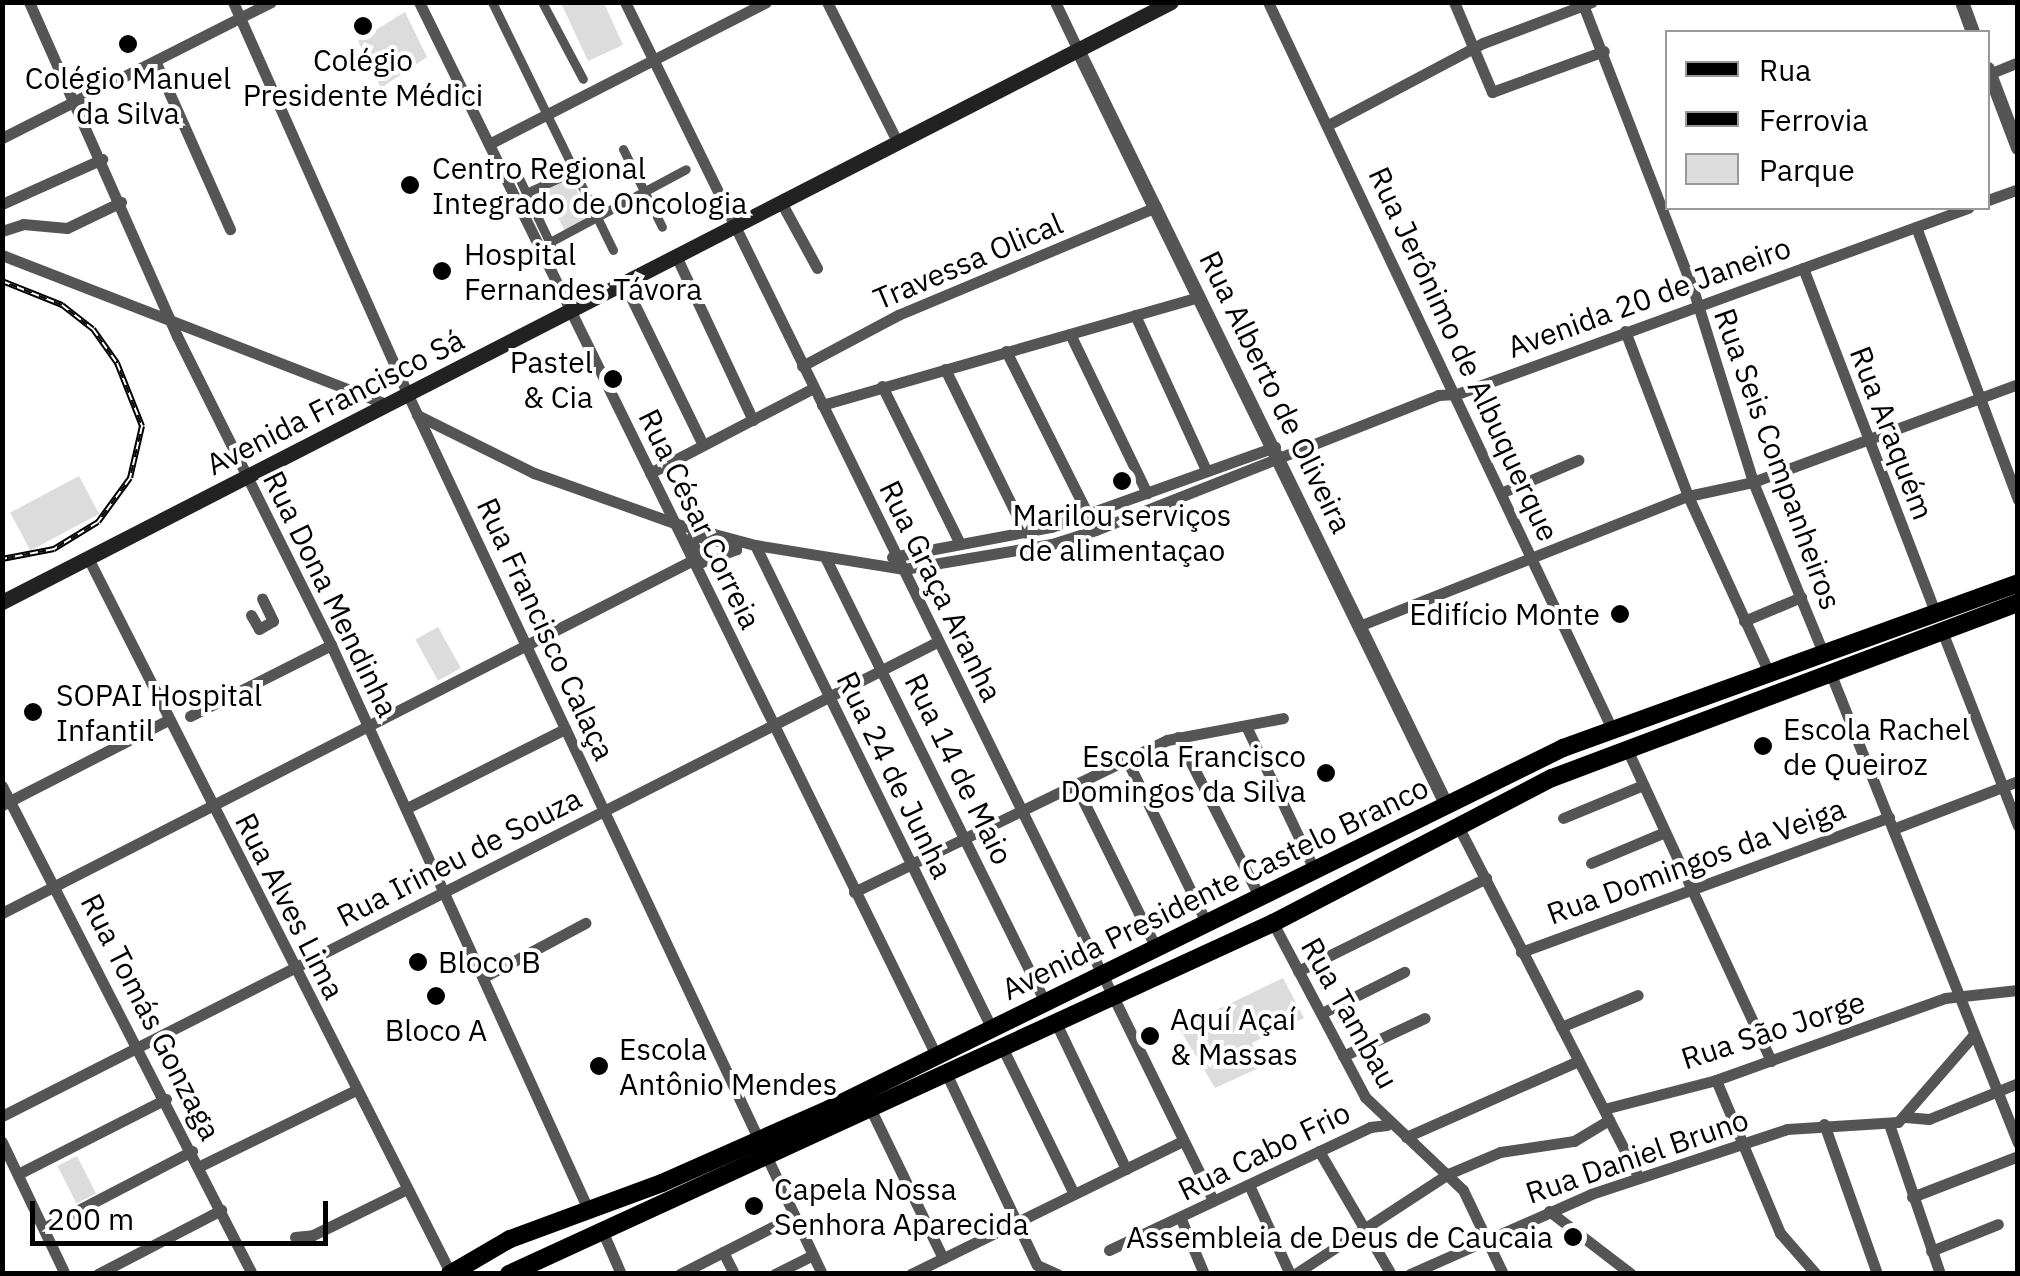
<!DOCTYPE html>
<html>
<head>
<meta charset="utf-8">
<style>
  body { margin:0 }
  #map { position:relative; width:2020px; height:1276px; overflow:hidden; background:#fff; font-family:"IBM Plex Sans",sans-serif }
  div>[style] { position:absolute }
  [style*='--x'] { left:calc(var(--x)*1px); top:calc(var(--y)*1px); width:calc(var(--w)*1px); rotate:calc(var(--a)*1deg) }
  .green>* { inset:0; background:#dcdcdc; transform-origin:0 0 }
  .pedestrian>* { height:9px; margin:-4.5px; padding:0 4.5px; transform-origin:4.5px; border-radius:4.5px; background:#555 }
  .minor>* { height:11px; margin:-5.5px; padding:0 5.5px; transform-origin:5.5px; border-radius:5.5px; background:#555 }
  .tertiary>* { height:14px; margin:-7px; padding:0 7px; transform-origin:7px; border-radius:7px; background:#555 }
  .secondary>* { height:15px; margin:-7.5px; padding:0 7.5px; transform-origin:7.5px; border-radius:7.5px; background:#222 }
  .primary>* { height:18px; margin:-9px; padding:0 9px; transform-origin:9px; border-radius:9px; background:#000 }
  .rail>* { height:6px; margin-top:-3px; transform-origin:0; background:repeating-linear-gradient(90deg,#fff 0 8px,#000 0 16px); box-sizing:border-box; border-block:2px solid #000 }
  .dots>* { width:28px; height:28px; translate:-50% -50%; box-sizing:border-box; border:5px solid #fff; border-radius:50% }
  span { translate:-50% -50%; white-space:nowrap; text-align:center; line-height:1.15; -webkit-text-stroke:8px #fff; paint-order:stroke }
  .poi-label { font-size:30px; color:#000 }
  .left { translate:0 -50%; text-align:left }
  .right { translate:-100% -50%; text-align:right }
  .street-label { font-size:30px; color:#000 }
  .frame { position:absolute; inset:0; border:5px solid #000; pointer-events:none }
  .legend { position:absolute; left:1665px; top:30px; width:325px; height:180px; box-sizing:border-box; background:#fff; border:2px solid #999; margin:0; padding:12px 18px; list-style:none; font-size:30px; color:#000 }
  .legend li { display:flex; align-items:center; gap:20px; height:50px }
  .legend b { width:50px; border:2px solid #999 }
  .scale { position:absolute; left:30px; top:1201px; width:298px; height:45px; box-sizing:border-box; border:5px solid #000; border-top:0; padding-left:12px; font-size:30px; line-height:35px; white-space:nowrap; color:#000; -webkit-text-stroke:8px #fff; paint-order:stroke }
</style>
</head>
<body>
<div id="map">
  <div class="green">
    <i style="clip-path:polygon(561px 3px,604px 3px,623px 45px,588px 61px)"></i>
    <i style="clip-path:polygon(405px 12px,427px 57px,381px 88px,358px 41px)"></i>
    <i style="left:569px;top:175px;width:47px;height:29px;rotate:63deg"></i>
    <i style="left:79px;top:476px;width:43px;height:78px;rotate:62deg"></i>
    <i style="left:438px;top:627px;width:47px;height:26px;rotate:61deg"></i>
    <i style="clip-path:polygon(1283px 978px,1304px 1018px,1252px 1043px,1263px 1066px,1215px 1088px,1179px 1028px)"></i>
    <i style="left:77px;top:1156px;width:42px;height:22px;rotate:63deg"></i>
  </div>
  <div class="pedestrian">
    <i style="--x:492;--y:2;--w:276;--a:64"></i>
    <i style="--x:542;--y:2;--w:87;--a:62"></i>
    <i style="--x:623;--y:149;--w:87;--a:63.4"></i>
    <i style="--x:519;--y:178;--w:89;--a:64.6"></i>
    <i style="--x:526;--y:193;--w:51;--a:-24.5"></i>
    <i style="--x:550;--y:242;--w:154;--a:-28.2"></i>
    <i style="--x:691;--y:536;--w:47;--a:12.3"></i>
    <i style="--x:737;--y:546;--w:4;--a:90"></i>
    <i style="--x:737;--y:550;--w:37;--a:160"></i>
    <i style="--x:702;--y:563;--w:29;--a:-112"></i>
  </div>
  <div class="minor">
    <i style="--x:29;--y:2;--w:365;--a:66.1"></i>
    <i style="--x:177;--y:336;--w:345;--a:63.5"></i>
    <i style="--x:331;--y:645;--w:618;--a:65.51"></i>
    <i style="--x:233;--y:2;--w:430;--a:66"></i>
    <i style="--x:408;--y:395;--w:972;--a:64.78"></i>
    <i style="--x:419;--y:2;--w:1175;--a:63.85"></i>
    <i style="--x:625;--y:2;--w:1335;--a:63.86"></i>
    <i style="--x:827;--y:2;--w:158;--a:63.3"></i>
    <i style="--x:1055;--y:2;--w:53;--a:64.4"></i>
    <i style="--x:1268;--y:2;--w:804;--a:64.68"></i>
    <i style="--x:1454;--y:2;--w:98;--a:67.1"></i>
    <i style="--x:1492;--y:92;--w:119;--a:-20.1"></i>
    <i style="--x:1582;--y:2;--w:308;--a:68.9"></i>
    <i style="--x:1693;--y:289;--w:202;--a:72.7"></i>
    <i style="--x:1753;--y:482;--w:185;--a:67.7"></i>
    <i style="--x:156;--y:63;--w:182;--a:66"></i>
    <i style="--x:1989;--y:74;--w:31;--a:-22"></i>
    <i style="--x:1328;--y:125;--w:175;--a:-27.9"></i>
    <i style="--x:1483;--y:43;--w:116;--a:-20.6"></i>
    <i style="--x:2;--y:138;--w:301;--a:-26.8"></i>
    <i style="--x:489;--y:144;--w:311;--a:-27.1"></i>
    <i style="--x:1988;--y:200;--w:32;--a:-20"></i>
    <i style="--x:2;--y:204;--w:110;--a:-24.2"></i>
    <i style="--x:782;--y:204;--w:73;--a:61.3"></i>
    <i style="--x:1916;--y:227;--w:291;--a:69.5"></i>
    <i style="--x:2;--y:231;--w:22;--a:-18"></i>
    <i style="--x:23;--y:224;--w:44;--a:5.2"></i>
    <i style="--x:67;--y:228;--w:60;--a:-25.7"></i>
    <i style="--x:2;--y:255;--w:415;--a:21.2"></i>
    <i style="--x:677;--y:258;--w:179;--a:64.9"></i>
    <i style="--x:1803;--y:268;--w:371;--a:69"></i>
    <i style="--x:625;--y:285;--w:178;--a:64"></i>
    <i style="--x:1135;--y:315;--w:170;--a:65.4"></i>
    <i style="--x:1625;--y:331;--w:177;--a:69.1"></i>
    <i style="--x:1688;--y:496;--w:192;--a:65.4"></i>
    <i style="--x:1070;--y:334;--w:177;--a:64.2"></i>
    <i style="--x:1006;--y:351;--w:186;--a:63.4"></i>
    <i style="--x:802;--y:366;--w:109;--a:-28"></i>
    <i style="--x:898;--y:315;--w:280;--a:-22.7"></i>
    <i style="--x:945;--y:369;--w:182;--a:63.9"></i>
    <i style="--x:882;--y:386;--w:176;--a:63.7"></i>
    <i style="--x:822;--y:405;--w:392;--a:-16"></i>
    <i style="--x:417;--y:415;--w:131;--a:26.4"></i>
    <i style="--x:534;--y:473;--w:152;--a:19.6"></i>
    <i style="--x:677;--y:524;--w:81;--a:15.1"></i>
    <i style="--x:755;--y:545;--w:151;--a:9.2"></i>
    <i style="--x:904;--y:569;--w:150;--a:-9.6"></i>
    <i style="--x:1052;--y:544;--w:46;--a:-17.7"></i>
    <i style="--x:1096;--y:530;--w:368;--a:-21.5"></i>
    <i style="--x:1438;--y:395;--w:19;--a:-3"></i>
    <i style="--x:1457;--y:394;--w:544;--a:-20"></i>
    <i style="--x:650;--y:473;--w:184;--a:-27.5"></i>
    <i style="--x:1503;--y:492;--w:82;--a:-23.1"></i>
    <i style="--x:755;--y:545;--w:537;--a:63.91"></i>
    <i style="--x:892;--y:557;--w:162;--a:-10.7"></i>
    <i style="--x:1051;--y:527;--w:238;--a:-19.7"></i>
    <i style="--x:88;--y:558;--w:803;--a:63.12"></i>
    <i style="--x:826;--y:559;--w:494;--a:63.7"></i>
    <i style="--x:251;--y:615;--w:16;--a:60"></i>
    <i style="--x:259;--y:629;--w:16;--a:-30"></i>
    <i style="--x:273;--y:621;--w:25;--a:-116"></i>
    <i style="--x:1744;--y:621;--w:62;--a:-22.8"></i>
    <i style="--x:1359;--y:626;--w:354;--a:-21.6"></i>
    <i style="--x:1688;--y:496;--w:66;--a:-12.2"></i>
    <i style="--x:1753;--y:482;--w:283;--a:-20.3"></i>
    <i style="--x:1942;--y:631;--w:209;--a:68.7"></i>
    <i style="--x:1830;--y:672;--w:507;--a:68.24"></i>
    <i style="--x:190;--y:716;--w:158;--a:-26.7"></i>
    <i style="--x:1246;--y:726;--w:161;--a:64.6"></i>
    <i style="--x:1178;--y:737;--w:181;--a:63"></i>
    <i style="--x:1626;--y:747;--w:346;--a:65.2"></i>
    <i style="--x:1127;--y:760;--w:182;--a:64"></i>
    <i style="--x:1075;--y:784;--w:183;--a:63.7"></i>
    <i style="--x:2;--y:786;--w:548;--a:62.87"></i>
    <i style="--x:2;--y:805;--w:186;--a:-27.1"></i>
    <i style="--x:407;--y:808;--w:177;--a:-26.6"></i>
    <i style="--x:1563;--y:818;--w:87;--a:-22.4"></i>
    <i style="--x:1457;--y:824;--w:398;--a:62.8"></i>
    <i style="--x:1893;--y:829;--w:134;--a:-21"></i>
    <i style="--x:1591;--y:863;--w:80;--a:-22.7"></i>
    <i style="--x:854;--y:892;--w:348;--a:-25.9"></i>
    <i style="--x:1167;--y:740;--w:118;--a:-10.7"></i>
    <i style="--x:2;--y:913;--w:776;--a:-27.06"></i>
    <i style="--x:1273;--y:923;--w:197;--a:62.1"></i>
    <i style="--x:1365;--y:1097;--w:135;--a:43.5"></i>
    <i style="--x:1463;--y:1190;--w:93;--a:64.5"></i>
    <i style="--x:1521;--y:952;--w:392;--a:-20.1"></i>
    <i style="--x:1298;--y:971;--w:210;--a:-26.3"></i>
    <i style="--x:484;--y:977;--w:115;--a:-28.1"></i>
    <i style="--x:1322;--y:1013;--w:92;--a:-26.6"></i>
    <i style="--x:1056;--y:1023;--w:162;--a:64.4"></i>
    <i style="--x:1561;--y:1027;--w:83;--a:-22.6"></i>
    <i style="--x:1003;--y:1049;--w:161;--a:63.9"></i>
    <i style="--x:1343;--y:1056;--w:90;--a:-24.9"></i>
    <i style="--x:947;--y:1075;--w:210;--a:64.7"></i>
    <i style="--x:1037;--y:1265;--w:22;--a:24"></i>
    <i style="--x:1716;--y:1080;--w:166;--a:67.3"></i>
    <i style="--x:1780;--y:1233;--w:55;--a:48.7"></i>
    <i style="--x:1604;--y:1109;--w:116;--a:-14.5"></i>
    <i style="--x:1716;--y:1080;--w:243;--a:-19.7"></i>
    <i style="--x:1945;--y:998;--w:73;--a:-6.3"></i>
    <i style="--x:871;--y:1110;--w:165;--a:64.1"></i>
    <i style="--x:2;--y:1116;--w:1048;--a:-26.88"></i>
    <i style="--x:1905;--y:1117;--w:24;--a:5"></i>
    <i style="--x:1929;--y:1119;--w:96;--a:-22"></i>
    <i style="--x:1824;--y:1124;--w:159;--a:70.5"></i>
    <i style="--x:1889;--y:1124;--w:158;--a:71.2"></i>
    <i style="--x:1406;--y:1137;--w:188;--a:-23.8"></i>
    <i style="--x:2;--y:1142;--w:146;--a:64.5"></i>
    <i style="--x:1319;--y:1151;--w:143;--a:59.7"></i>
    <i style="--x:200;--y:1166;--w:174;--a:-26"></i>
    <i style="--x:18;--y:1174;--w:166;--a:-26.9"></i>
    <i style="--x:1249;--y:1185;--w:98;--a:65.3"></i>
    <i style="--x:1912;--y:1197;--w:114;--a:-21.1"></i>
    <i style="--x:1549;--y:1211;--w:103;--a:37.5"></i>
    <i style="--x:1181;--y:1219;--w:60;--a:67.3"></i>
    <i style="--x:44;--y:1228;--w:167;--a:-27.5"></i>
    <i style="--x:601;--y:1228;--w:50;--a:66.5"></i>
    <i style="--x:295;--y:1237;--w:18;--a:-6"></i>
    <i style="--x:313;--y:1235;--w:105;--a:-26.1"></i>
    <i style="--x:1109;--y:1250;--w:289;--a:-25.2"></i>
    <i style="--x:1370;--y:1127;--w:17;--a:-7"></i>
    <i style="--x:1931;--y:1251;--w:72;--a:-21.9"></i>
    <i style="--x:723;--y:1252;--w:25;--a:63"></i>
    <i style="--x:98;--y:1274;--w:139;--a:-27.5"></i>
    <i style="--x:680;--y:1274;--w:128;--a:-27"></i>
    <i style="--x:775;--y:1274;--w:42;--a:-26.6"></i>
    <i style="--x:911;--y:1274;--w:303;--a:-26.1"></i>
    <i style="--x:1295;--y:1274;--w:183;--a:-33.2"></i>
    <i style="--x:1448;--y:1174;--w:56;--a:-22.9"></i>
    <i style="--x:1500;--y:1152;--w:75;--a:-8.5"></i>
    <i style="--x:1574;--y:1141;--w:41;--a:-31"></i>
    <i style="--x:1410;--y:1274;--w:198;--a:-23.8"></i>
    <i style="--x:1591;--y:1194;--w:206;--a:-18.3"></i>
    <i style="--x:1787;--y:1129;--w:111;--a:-3.6"></i>
    <i style="--x:1898;--y:1122;--w:113;--a:-49"></i>
  </div>
  <div class="tertiary">
    <i style="--x:1962;--y:2;--w:32;--a:70"></i>
    <i style="--x:1078;--y:50;--w:841;--a:63.98"></i>
    <i style="--x:1988;--y:69;--w:85;--a:69.2"></i>
  </div>
  <div class="secondary">
    <i style="--x:2;--y:602;--w:1314;--a:-27.17"></i>
  </div>
  <div class="primary">
    <i style="--x:450;--y:1274;--w:69;--a:-30.3"></i>
    <i style="--x:510;--y:1239;--w:162;--a:-20.2"></i>
    <i style="--x:662;--y:1183;--w:183;--a:-23.9"></i>
    <i style="--x:829;--y:1109;--w:818;--a:-26.19"></i>
    <i style="--x:1563;--y:748;--w:484;--a:-19.9"></i>
    <i style="--x:509;--y:1274;--w:841;--a:-24.68"></i>
    <i style="--x:1273;--y:923;--w:314;--a:-27.5"></i>
    <i style="--x:1552;--y:778;--w:498;--a:-20.6"></i>
  </div>
  <div class="rail">
    <i style="--x:2;--y:281;--w:65;--a:21.8"></i>
    <i style="--x:62;--y:305;--w:39;--a:38"></i>
    <i style="--x:93;--y:329;--w:42;--a:54.8"></i>
    <i style="--x:117;--y:363;--w:68;--a:68.4"></i>
    <i style="--x:142;--y:426;--w:53;--a:103"></i>
    <i style="--x:130;--y:478;--w:54;--a:126"></i>
    <i style="--x:98;--y:522;--w:52;--a:148.5"></i>
    <i style="--x:54;--y:549;--w:53;--a:169.1"></i>
  </div>
  <div class="dots">
    <i style="left:363px;top:26px;background:#000"></i>
    <i style="left:128px;top:44px;background:#000"></i>
    <i style="left:410px;top:185px;background:#000"></i>
    <i style="left:442px;top:271px;background:#000"></i>
    <i style="left:613px;top:379px;background:#000"></i>
    <i style="left:1122px;top:481px;background:#000"></i>
    <i style="left:1620px;top:614px;background:#000"></i>
    <i style="left:33px;top:712px;background:#000"></i>
    <i style="left:1763px;top:746px;background:#000"></i>
    <i style="left:1326px;top:773px;background:#000"></i>
    <i style="left:418px;top:962px;background:#000"></i>
    <i style="left:436px;top:996px;background:#000"></i>
    <i style="left:1150px;top:1036px;background:#000"></i>
    <i style="left:599px;top:1066px;background:#000"></i>
    <i style="left:754px;top:1206px;background:#000"></i>
    <i style="left:1573px;top:1237px;background:#000"></i>
  </div>
  <div class="poi-label">
    <span style="left:363px;top:77px">Colégio<br>Presidente Médici</span>
    <span style="left:128px;top:95px">Colégio Manuel<br>da Silva</span>
    <span class="left" style="left:432px;top:185px">Centro Regional<br>Integrado de Oncologia</span>
    <span class="left" style="left:464px;top:271px">Hospital<br>Fernandes Távora</span>
    <span class="right" style="left:593px;top:379px">Pastel<br>&amp; Cia</span>
    <span style="left:1122px;top:532px">Marilou serviços<br>de alimentaçao</span>
    <span class="right" style="left:1600px;top:614px">Edifício Monte</span>
    <span class="left" style="left:56px;top:712px">SOPAI Hospital<br>Infantil</span>
    <span class="left" style="left:1783px;top:746px">Escola Rachel<br>de Queiroz</span>
    <span class="right" style="left:1306px;top:773px">Escola Francisco<br>Domingos da Silva</span>
    <span class="left" style="left:438px;top:962px">Bloco B</span>
    <span class="left" style="left:1170px;top:1036px">Aquí Açaí<br>&amp; Massas</span>
    <span style="left:436px;top:1030px">Bloco A</span>
    <span class="left" style="left:619px;top:1066px">Escola<br>Antônio Mendes</span>
    <span class="left" style="left:774px;top:1206px">Capela Nossa<br>Senhora Aparecida</span>
    <span class="right" style="left:1553px;top:1237px">Assembleia de Deus de Caucaia</span>
  </div>
  <div class="street-label">
    <span style="left:968px;top:261px;rotate:-23deg">Travessa Olical</span>
    <span style="left:1649px;top:297px;rotate:-20deg">Avenida 20 de Janeiro</span>
    <span style="left:1464px;top:354px;rotate:65deg">Rua Jerônimo de Albuquerque</span>
    <span style="left:1276px;top:392px;rotate:64deg">Rua Alberto de Oliveira</span>
    <span style="left:335px;top:402px;rotate:-27deg">Avenida Francisco Sá</span>
    <span style="left:1892px;top:433px;rotate:69deg">Rua Araquém</span>
    <span style="left:1778px;top:459px;rotate:70deg">Rua Seis Companheiros</span>
    <span style="left:700px;top:519px;rotate:64deg">Rua César Correia</span>
    <span style="left:941px;top:591px;rotate:64deg">Rua Graça Aranha</span>
    <span style="left:331px;top:594px;rotate:64deg">Rua Dona Mendinha</span>
    <span style="left:546px;top:629px;rotate:65deg">Rua Francisco Calaça</span>
    <span style="left:959px;top:769px;rotate:64deg">Rua 14 de Maio</span>
    <span style="left:895px;top:775px;rotate:64deg">Rua 24 de Junha</span>
    <span style="left:459px;top:857px;rotate:-27deg">Rua Irineu de Souza</span>
    <span style="left:1696px;top:861px;rotate:-20deg">Rua Domingos da Veiga</span>
    <span style="left:1215px;top:888px;rotate:-26deg">Avenida Presidente Castelo Branco</span>
    <span style="left:290px;top:906px;rotate:63deg">Rua Alves Lima</span>
    <span style="left:1350px;top:1013px;rotate:61deg">Rua Tambau</span>
    <span style="left:151px;top:1017px;rotate:63deg">Rua Tomás Gonzaga</span>
    <span style="left:1773px;top:1030px;rotate:-18deg">Rua São Jorge</span>
    <span style="left:1264px;top:1151px;rotate:-26deg">Rua Cabo Frio</span>
    <span style="left:1637px;top:1156px;rotate:-19deg">Rua Daniel Bruno</span>
  </div>
  <div class="frame"></div>
  <ul class="legend">
  <li><b style="height:12px;background:#000"></b>Rua</li>
  <li><b style="height:12px;background:#000"></b>Ferrovia</li>
  <li><b style="height:28px;background:#dcdcdc"></b>Parque</li>
  </ul>
  <div class="scale">200 m</div>
</div>
</body>
</html>
